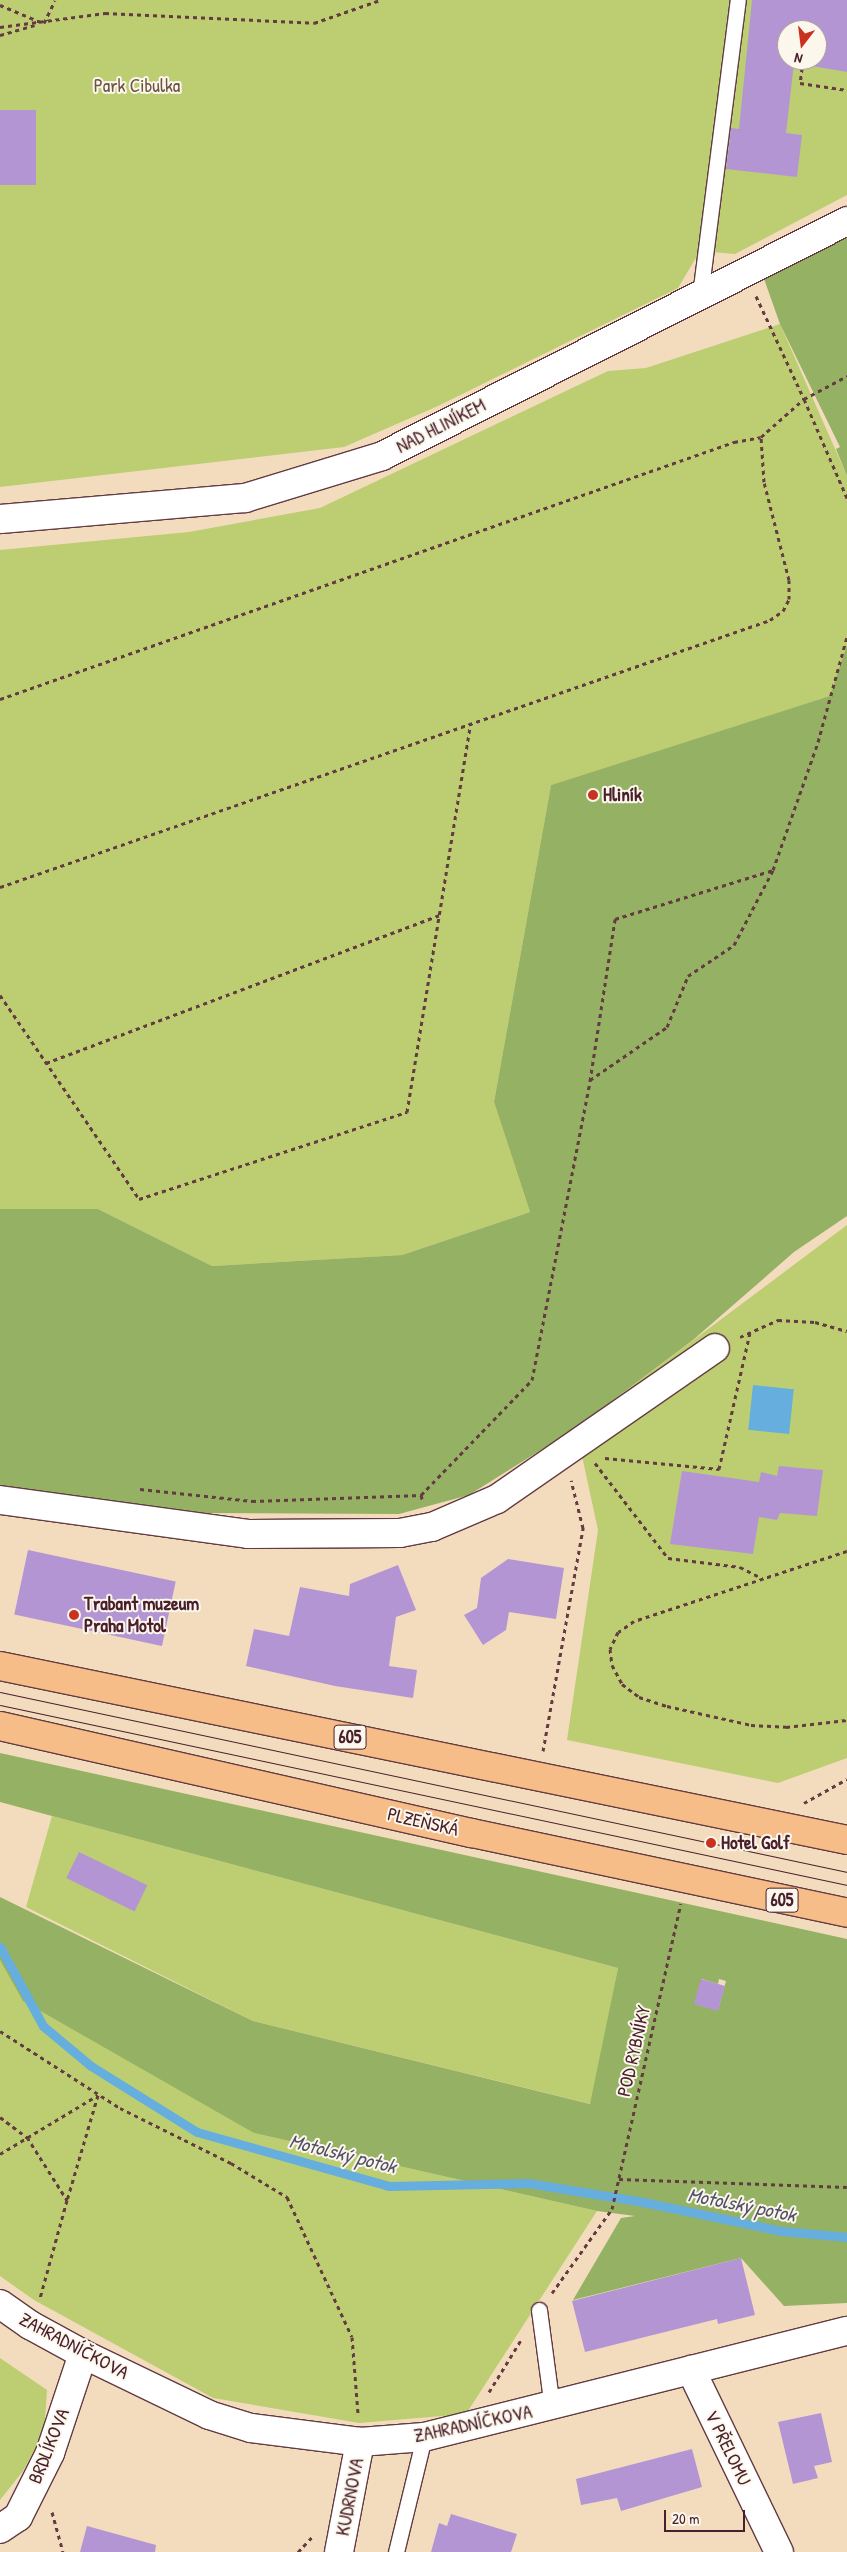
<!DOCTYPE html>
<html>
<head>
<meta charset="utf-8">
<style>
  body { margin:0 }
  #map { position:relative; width:847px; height:2552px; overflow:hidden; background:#f2dcbd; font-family:"Patrick Hand",sans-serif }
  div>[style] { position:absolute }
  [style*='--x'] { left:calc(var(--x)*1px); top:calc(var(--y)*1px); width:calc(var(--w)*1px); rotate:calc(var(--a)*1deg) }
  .green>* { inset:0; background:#bcce71 }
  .forest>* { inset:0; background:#95b163 }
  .water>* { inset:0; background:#65aedd; transform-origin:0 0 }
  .stream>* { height:9px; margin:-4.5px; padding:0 4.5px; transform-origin:4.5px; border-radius:4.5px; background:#65aedd }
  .building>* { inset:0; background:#b495d4; transform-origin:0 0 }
  .path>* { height:3px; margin-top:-1.5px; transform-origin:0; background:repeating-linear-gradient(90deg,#633b41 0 4px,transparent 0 8px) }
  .roads { filter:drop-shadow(1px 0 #633b41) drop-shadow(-1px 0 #633b41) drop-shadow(0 1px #633b41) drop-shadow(0 -1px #633b41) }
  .service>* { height:15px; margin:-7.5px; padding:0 7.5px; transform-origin:7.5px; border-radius:7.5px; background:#fff }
  .minor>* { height:28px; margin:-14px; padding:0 14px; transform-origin:14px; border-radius:14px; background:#fff }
  .primary>* { height:28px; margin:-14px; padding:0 14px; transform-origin:14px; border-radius:14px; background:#f7bd88 }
  .tram>* { height:1px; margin:-0.5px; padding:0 0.5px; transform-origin:0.5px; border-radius:0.5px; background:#4a1f2b }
  .dots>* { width:14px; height:14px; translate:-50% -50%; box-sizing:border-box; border:2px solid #fbf7ec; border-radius:50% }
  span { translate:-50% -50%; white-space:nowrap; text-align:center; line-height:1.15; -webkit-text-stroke:4px #fbf7ec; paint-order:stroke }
  .shield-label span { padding:1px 4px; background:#fbf7ec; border:1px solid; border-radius:4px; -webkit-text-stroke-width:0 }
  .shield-label { font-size:18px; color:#4a1f2b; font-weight:700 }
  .park-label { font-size:19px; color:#6c5440 }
  .street-label { font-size:19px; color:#4a1f2b }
  .poi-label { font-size:19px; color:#4a1f2b; font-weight:700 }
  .left { translate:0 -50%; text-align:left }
  .water-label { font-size:20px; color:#535169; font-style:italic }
  .north { position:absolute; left:777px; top:20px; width:50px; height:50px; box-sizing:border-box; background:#fbf7ec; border:1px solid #b4a19f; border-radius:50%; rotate:195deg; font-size:14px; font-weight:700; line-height:20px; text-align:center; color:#4a1f2b }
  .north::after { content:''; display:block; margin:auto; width:18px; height:22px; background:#c8321e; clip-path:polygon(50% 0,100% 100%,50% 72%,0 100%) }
  .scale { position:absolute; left:664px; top:2510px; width:81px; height:22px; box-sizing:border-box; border:2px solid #4a1f2b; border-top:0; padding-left:6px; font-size:15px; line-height:18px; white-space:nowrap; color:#4a1f2b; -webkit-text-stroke:4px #fbf7ec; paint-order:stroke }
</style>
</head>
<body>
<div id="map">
  <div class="green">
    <i style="clip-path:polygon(evenodd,0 0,847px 0,847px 195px,735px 254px,700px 251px,678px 288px,438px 406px,344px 447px,0 487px,0 0,787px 30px,817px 30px,817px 60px,787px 60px,787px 30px)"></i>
    <i style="clip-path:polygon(780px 324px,847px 476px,847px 645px,831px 696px,551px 785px,494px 1102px,530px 1212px,402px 1255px,212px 1266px,98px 1209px,0 1209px,0 550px,189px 532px,320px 508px,608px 371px,646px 368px)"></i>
    <i style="clip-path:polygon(847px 1225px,847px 1758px,778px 1783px,567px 1740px,598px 1530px,576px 1428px)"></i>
    <i style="clip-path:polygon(52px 1816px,618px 1968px,591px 2104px,253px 2021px,26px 1907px)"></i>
    <i style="clip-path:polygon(0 1960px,10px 1975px,254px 2133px,597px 2211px,466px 2414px,359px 2423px,213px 2398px,34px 2300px,0 2276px)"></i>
    <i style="clip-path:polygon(0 2358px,47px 2390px,45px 2420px,38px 2443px,23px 2471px,0 2500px)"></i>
  </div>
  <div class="forest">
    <i style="clip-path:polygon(847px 238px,847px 476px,836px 449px,840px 447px,780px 324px,763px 276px)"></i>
    <i style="clip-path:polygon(847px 645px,847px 1216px,794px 1252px,693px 1340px,576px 1428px,469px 1495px,399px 1514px,206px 1513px,0 1486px,0 1209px,98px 1209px,212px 1266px,402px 1255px,530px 1212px,494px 1102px,551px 785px,830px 696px)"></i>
    <i style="clip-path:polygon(evenodd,0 1753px,847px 1939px,847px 2303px,784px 2306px,741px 2258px,573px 2300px,621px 2218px,635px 2216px,597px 2211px,254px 2133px,23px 2001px,0 1960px,0 1897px,253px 2021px,590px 2104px,618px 1968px,0 1802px,0 1753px,702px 1979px,718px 1984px,719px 1979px,726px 1981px,718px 2010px,695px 2004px,702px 1979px)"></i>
  </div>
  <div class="water">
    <i style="left:753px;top:1385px;width:41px;height:45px;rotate:6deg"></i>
  </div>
  <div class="stream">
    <i style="--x:0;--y:1947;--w:90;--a:61.4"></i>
    <i style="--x:43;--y:2026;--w:62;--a:39.8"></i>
    <i style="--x:91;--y:2066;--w:125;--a:31.9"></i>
    <i style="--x:197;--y:2132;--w:199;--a:15.7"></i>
    <i style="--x:389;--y:2186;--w:139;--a:-1.2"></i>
    <i style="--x:528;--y:2183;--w:111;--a:9.3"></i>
    <i style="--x:638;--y:2201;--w:147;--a:11.8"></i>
    <i style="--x:782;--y:2231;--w:65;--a:5.3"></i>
  </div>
  <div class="building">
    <i style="clip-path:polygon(evenodd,752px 0,847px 0,847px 72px,794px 63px,786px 133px,802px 135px,797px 177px,726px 169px,731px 128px,739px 129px,752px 0,787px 30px,817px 30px,817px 60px,787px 60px,787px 30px)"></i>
    <i style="left:0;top:110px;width:36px;height:75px"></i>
    <i style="clip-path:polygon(779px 1466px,823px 1470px,817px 1516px,780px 1513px,777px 1520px,759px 1517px,753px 1554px,670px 1544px,682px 1471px,759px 1482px,761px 1472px,777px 1476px)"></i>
    <i style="left:28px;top:1550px;width:151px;height:66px;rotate:12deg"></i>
    <i style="clip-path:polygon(508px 1559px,564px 1568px,556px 1619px,509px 1612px,506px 1630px,483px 1645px,464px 1615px,477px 1608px,481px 1578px)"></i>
    <i style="clip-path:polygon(398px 1565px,416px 1610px,396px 1617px,389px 1666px,417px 1670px,413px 1698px,335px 1686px,246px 1666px,254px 1629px,289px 1636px,300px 1587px,349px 1596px,350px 1584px)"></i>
    <i style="left:79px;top:1852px;width:76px;height:29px;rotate:26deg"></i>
    <i style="left:701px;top:1979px;width:25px;height:26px;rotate:16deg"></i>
    <i style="clip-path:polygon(741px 2258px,755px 2315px,718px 2324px,717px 2319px,585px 2352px,572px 2301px)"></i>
    <i style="clip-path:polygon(821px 2413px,832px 2462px,814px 2466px,818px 2478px,793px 2484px,778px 2422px)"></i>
    <i style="clip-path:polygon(692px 2449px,702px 2487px,621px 2511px,617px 2498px,581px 2505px,576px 2479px)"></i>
    <i style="clip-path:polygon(451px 2514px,517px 2534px,511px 2552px,431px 2552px,439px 2523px,447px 2526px)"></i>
    <i style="clip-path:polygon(87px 2526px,156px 2545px,155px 2552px,80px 2552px)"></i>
  </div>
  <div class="path">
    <i style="--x:0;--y:5;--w:47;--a:22.7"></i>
    <i style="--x:44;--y:23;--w:25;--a:-64"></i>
    <i style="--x:0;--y:27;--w:106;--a:-7.6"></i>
    <i style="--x:105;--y:13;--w:209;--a:2.7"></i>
    <i style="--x:314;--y:23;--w:70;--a:-19.2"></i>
    <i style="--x:806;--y:30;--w:7;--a:-82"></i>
    <i style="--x:0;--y:35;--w:36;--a:-16"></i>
    <i style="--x:803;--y:60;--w:23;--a:97"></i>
    <i style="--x:800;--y:83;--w:48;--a:8.5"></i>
    <i style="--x:756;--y:296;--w:114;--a:65"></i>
    <i style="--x:804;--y:399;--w:49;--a:-28.1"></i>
    <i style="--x:0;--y:699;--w:778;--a:-19.3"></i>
    <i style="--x:734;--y:442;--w:27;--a:-10"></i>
    <i style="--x:761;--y:437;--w:57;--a:-41.5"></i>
    <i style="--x:804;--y:399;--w:108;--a:66.5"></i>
    <i style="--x:0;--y:887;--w:815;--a:-19.12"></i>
    <i style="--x:770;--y:620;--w:16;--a:-35"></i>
    <i style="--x:783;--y:611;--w:13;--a:-63"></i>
    <i style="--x:789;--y:599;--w:19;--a:-90"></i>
    <i style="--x:789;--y:580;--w:101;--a:-104.3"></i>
    <i style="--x:764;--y:482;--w:45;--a:-93.8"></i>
    <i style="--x:0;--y:995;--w:247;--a:55.7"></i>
    <i style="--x:139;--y:1199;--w:282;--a:-18"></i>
    <i style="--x:407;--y:1112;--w:394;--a:-80.7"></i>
    <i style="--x:46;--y:1063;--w:420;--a:-20.6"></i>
    <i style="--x:590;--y:1080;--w:93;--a:-34.5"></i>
    <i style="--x:667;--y:1027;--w:55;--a:-67.6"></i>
    <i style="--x:688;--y:976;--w:55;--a:-34"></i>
    <i style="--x:734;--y:945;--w:85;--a:-62.5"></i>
    <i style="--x:773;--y:870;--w:136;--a:-70.6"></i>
    <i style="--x:818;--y:742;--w:109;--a:-74.6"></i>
    <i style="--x:740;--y:1337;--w:42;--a:-24.1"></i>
    <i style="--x:778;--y:1320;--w:37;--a:3"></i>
    <i style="--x:815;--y:1322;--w:33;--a:16"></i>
    <i style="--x:605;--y:1458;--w:115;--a:5.5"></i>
    <i style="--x:719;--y:1469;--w:139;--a:-77.2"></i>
    <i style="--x:595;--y:1463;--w:120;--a:52.5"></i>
    <i style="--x:668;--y:1558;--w:73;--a:7.1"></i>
    <i style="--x:740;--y:1567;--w:25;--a:27"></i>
    <i style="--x:140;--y:1489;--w:113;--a:6.1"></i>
    <i style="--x:252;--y:1501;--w:169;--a:-2"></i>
    <i style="--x:421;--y:1495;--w:7;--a:74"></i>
    <i style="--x:421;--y:1495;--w:160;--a:-46"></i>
    <i style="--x:532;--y:1380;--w:305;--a:-79"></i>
    <i style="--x:590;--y:1081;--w:164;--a:-81.2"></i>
    <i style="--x:615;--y:919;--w:165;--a:-17.2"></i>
    <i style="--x:847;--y:1551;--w:224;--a:161.8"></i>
    <i style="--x:634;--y:1621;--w:19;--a:145"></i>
    <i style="--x:618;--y:1632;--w:19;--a:115"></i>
    <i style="--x:610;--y:1649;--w:16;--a:83"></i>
    <i style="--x:612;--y:1665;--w:21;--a:62"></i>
    <i style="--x:622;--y:1684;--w:21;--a:37"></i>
    <i style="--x:639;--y:1697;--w:29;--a:18"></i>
    <i style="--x:667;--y:1706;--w:86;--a:12.7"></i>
    <i style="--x:751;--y:1725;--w:35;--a:3"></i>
    <i style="--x:786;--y:1727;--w:61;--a:-6.5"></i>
    <i style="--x:543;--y:1751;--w:227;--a:-79.8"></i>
    <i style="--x:583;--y:1528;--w:49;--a:-104"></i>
    <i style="--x:804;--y:1803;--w:49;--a:-29.2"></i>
    <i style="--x:0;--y:2031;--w:143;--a:32.7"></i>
    <i style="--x:120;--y:2108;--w:124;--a:26.4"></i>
    <i style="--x:231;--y:2163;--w:66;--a:31.3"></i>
    <i style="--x:287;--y:2197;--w:154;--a:65.1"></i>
    <i style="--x:352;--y:2337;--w:77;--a:85.5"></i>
    <i style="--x:0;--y:2117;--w:34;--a:37"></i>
    <i style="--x:27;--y:2137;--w:75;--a:57.6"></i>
    <i style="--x:67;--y:2200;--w:102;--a:105.4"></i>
    <i style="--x:0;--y:2154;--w:114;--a:-31"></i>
    <i style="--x:98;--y:2095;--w:109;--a:106.4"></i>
    <i style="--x:619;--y:2179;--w:228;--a:2"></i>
    <i style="--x:552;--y:2293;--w:103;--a:-54.5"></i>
    <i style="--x:612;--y:2209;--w:313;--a:-77.3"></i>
    <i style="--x:489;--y:2392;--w:61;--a:-58.4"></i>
    <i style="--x:52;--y:2512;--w:41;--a:74.6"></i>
    <i style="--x:298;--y:2552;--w:22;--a:-47"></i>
  </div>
  <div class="roads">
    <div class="service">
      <i style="--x:700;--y:295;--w:297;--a:-82.7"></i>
      <i style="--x:539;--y:2310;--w:98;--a:82.4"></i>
      <i style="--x:396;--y:2552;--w:118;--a:-76.3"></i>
    </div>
    <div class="minor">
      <i style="--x:0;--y:519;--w:246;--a:-4.9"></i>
      <i style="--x:245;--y:498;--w:143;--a:-17"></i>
      <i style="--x:382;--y:456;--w:521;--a:-26.81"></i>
      <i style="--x:0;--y:1500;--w:250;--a:7.8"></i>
      <i style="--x:248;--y:1534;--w:152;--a:-0.4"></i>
      <i style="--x:400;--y:1533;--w:33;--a:-11"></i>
      <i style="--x:432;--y:1527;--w:71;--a:-23.3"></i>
      <i style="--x:497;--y:1499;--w:265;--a:-34.7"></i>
      <i style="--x:0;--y:2304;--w:37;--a:35"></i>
      <i style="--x:30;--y:2325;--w:60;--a:28.7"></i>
      <i style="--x:83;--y:2354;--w:140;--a:25.8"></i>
      <i style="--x:209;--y:2415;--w:44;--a:17.2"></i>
      <i style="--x:251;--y:2428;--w:110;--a:7.3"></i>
      <i style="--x:360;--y:2442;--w:64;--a:-4.5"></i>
      <i style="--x:424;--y:2437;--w:436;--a:-14.1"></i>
      <i style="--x:691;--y:2370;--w:202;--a:64.2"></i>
      <i style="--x:0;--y:2529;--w:22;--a:-34"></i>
      <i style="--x:18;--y:2517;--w:72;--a:-63.4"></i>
      <i style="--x:50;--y:2453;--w:104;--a:-71.6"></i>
      <i style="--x:339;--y:2552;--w:112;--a:-79.2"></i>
    </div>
    <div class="primary">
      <i style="--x:0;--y:1666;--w:865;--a:11.61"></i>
      <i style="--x:0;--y:1726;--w:484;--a:12.8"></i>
      <i style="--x:472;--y:1833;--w:383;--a:12"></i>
    </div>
  </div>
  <div class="tram">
    <i style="--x:0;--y:1692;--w:866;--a:12"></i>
    <i style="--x:0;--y:1705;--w:866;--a:12"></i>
  </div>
  <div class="dots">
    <i style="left:593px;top:795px;background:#c8321e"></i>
    <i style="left:74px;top:1615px;background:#c8321e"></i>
    <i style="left:711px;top:1843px;background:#c8321e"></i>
  </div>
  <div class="shield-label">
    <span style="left:350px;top:1737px">605</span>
    <span style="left:782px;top:1900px">605</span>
  </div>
  <div class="park-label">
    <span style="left:137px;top:86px">Park Cibulka</span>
  </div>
  <div class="street-label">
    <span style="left:441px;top:426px;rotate:-27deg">NAD HLINÍKEM</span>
    <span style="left:423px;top:1822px;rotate:13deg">PLZEŇSKÁ</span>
    <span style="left:634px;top:2051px;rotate:-77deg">POD RYBNÍKY</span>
    <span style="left:74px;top:2346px;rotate:28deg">ZAHRADNÍČKOVA</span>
    <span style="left:473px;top:2424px;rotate:-12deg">ZAHRADNÍČKOVA</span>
    <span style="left:49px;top:2446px;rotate:-68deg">BRDLÍKOVA</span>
    <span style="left:728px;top:2448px;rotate:64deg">V PŘELOMU</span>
    <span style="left:350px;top:2497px;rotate:-79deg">KUDRNOVA</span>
  </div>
  <div class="poi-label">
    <span class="left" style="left:603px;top:795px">Hliník</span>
    <span class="left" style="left:84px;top:1615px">Trabant muzeum<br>Praha Motol</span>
    <span class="left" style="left:721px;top:1843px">Hotel Golf</span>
  </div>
  <div class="water-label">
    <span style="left:343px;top:2153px;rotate:14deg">Motolský potok</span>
    <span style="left:742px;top:2204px;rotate:11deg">Motolský potok</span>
  </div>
  <div class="north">N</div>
  <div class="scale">20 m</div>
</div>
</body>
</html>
